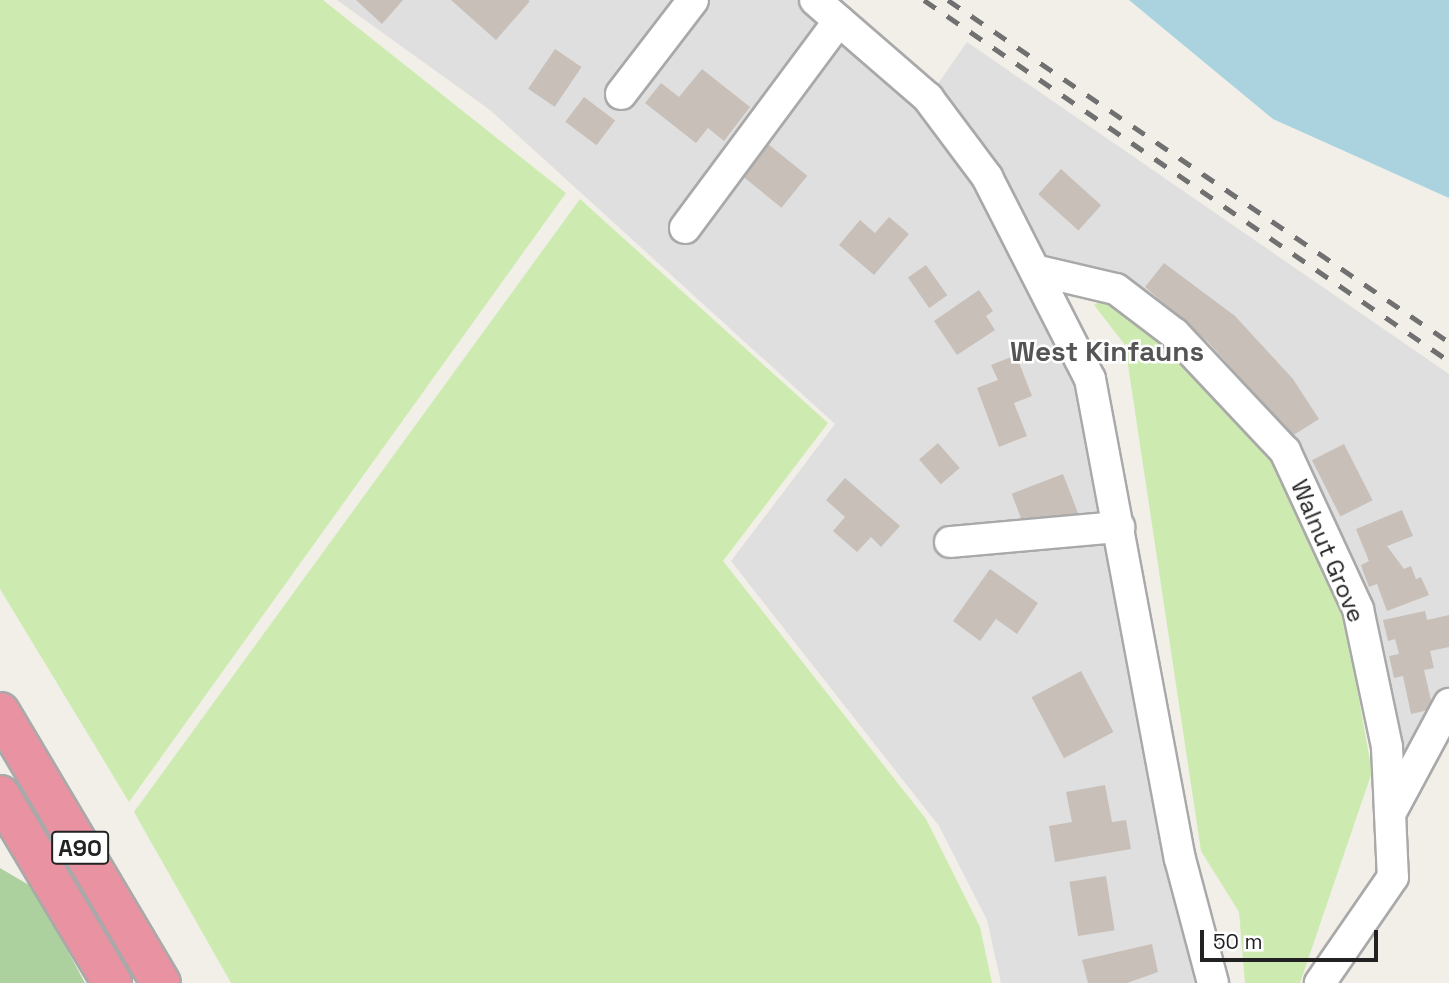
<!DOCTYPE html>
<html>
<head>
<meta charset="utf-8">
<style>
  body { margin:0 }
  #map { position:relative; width:1449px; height:983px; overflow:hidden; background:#f2efe9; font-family:"Space Grotesk",sans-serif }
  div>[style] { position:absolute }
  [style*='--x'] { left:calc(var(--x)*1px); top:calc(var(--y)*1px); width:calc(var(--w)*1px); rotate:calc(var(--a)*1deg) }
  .residential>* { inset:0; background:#e0dfdf }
  .grass>* { inset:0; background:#cdebb0 }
  .forest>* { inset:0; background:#add19e }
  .water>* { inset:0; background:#aad3df }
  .building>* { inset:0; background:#c7bfb8; transform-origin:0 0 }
  .roads { filter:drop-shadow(2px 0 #a9a9a9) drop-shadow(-2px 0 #a9a9a9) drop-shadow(0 2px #a9a9a9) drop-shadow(0 -2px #a9a9a9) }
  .minor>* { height:30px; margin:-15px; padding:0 15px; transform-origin:15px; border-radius:15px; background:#fff }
  .highway>* { height:38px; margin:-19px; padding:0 19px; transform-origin:19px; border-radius:19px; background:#e892a2 }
  .rail>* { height:5px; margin-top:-2.5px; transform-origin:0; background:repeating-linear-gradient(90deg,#707070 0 14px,transparent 0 28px) }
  span { translate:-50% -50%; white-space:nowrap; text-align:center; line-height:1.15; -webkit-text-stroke:5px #fff; paint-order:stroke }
  .shield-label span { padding:2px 5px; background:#fff; border:2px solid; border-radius:5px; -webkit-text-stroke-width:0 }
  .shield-label { font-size:23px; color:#222; font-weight:700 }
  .street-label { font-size:24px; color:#222 }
  .quarter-label { font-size:28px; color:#555; font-weight:700 }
  .scale { position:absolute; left:1200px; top:930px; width:178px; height:32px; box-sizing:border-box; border:4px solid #222; border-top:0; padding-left:9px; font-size:21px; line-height:24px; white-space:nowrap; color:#222; -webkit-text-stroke:5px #fff; paint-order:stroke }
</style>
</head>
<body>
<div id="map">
  <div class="residential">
    <i style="clip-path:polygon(337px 0,815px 0,928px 98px,967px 42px,1449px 374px,1449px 704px,1390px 814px,1358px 609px,1175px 334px,1040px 272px,1090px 379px,1213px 983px,1001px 983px,987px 920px,939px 826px,731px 561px,835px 424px,490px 110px)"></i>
  </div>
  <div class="grass">
    <i style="clip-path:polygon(0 0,323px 0,566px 193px,129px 802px,0 589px)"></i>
    <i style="clip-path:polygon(580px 199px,828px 423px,723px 561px,926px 819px,980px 927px,992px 983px,231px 983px,134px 812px)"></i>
    <i style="clip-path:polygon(1106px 297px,1227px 398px,1284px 473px,1345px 621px,1372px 772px,1300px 983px,1245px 983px,1239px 912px,1201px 851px,1125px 345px,1094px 305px)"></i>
  </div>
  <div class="forest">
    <i style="clip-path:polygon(0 868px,34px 888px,85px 983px,0 983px)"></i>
  </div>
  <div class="water">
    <i style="clip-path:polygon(1129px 0,1449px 0,1449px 198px,1273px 119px)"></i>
  </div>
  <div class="building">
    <i style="clip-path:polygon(356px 0,403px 0,382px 24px)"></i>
    <i style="clip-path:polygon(451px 0,528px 0,530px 1px,496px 40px)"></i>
    <i style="left:555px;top:49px;width:32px;height:48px;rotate:34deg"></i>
    <i style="clip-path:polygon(702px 69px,750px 107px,724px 141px,708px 128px,696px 143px,645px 103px,661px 83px,679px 97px)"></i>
    <i style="left:584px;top:97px;width:39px;height:31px;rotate:37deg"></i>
    <i style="left:763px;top:140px;width:57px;height:41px;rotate:39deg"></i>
    <i style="left:1061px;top:169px;width:54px;height:34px;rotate:42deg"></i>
    <i style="clip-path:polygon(889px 217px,909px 234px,874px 275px,839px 245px,860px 220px,875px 233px)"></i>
    <i style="clip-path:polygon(1164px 263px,1235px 316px,1293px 379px,1319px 419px,1292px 436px,1209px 343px,1145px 287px)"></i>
    <i style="left:926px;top:265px;width:37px;height:22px;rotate:55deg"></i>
    <i style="clip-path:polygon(979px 290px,993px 311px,986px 316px,995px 330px,957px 355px,934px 321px)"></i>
    <i style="clip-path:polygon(1016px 355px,1032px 396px,1014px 403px,1027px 436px,999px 447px,977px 388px,998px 380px,991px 365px)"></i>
    <i style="left:938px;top:443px;width:33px;height:25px;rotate:49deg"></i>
    <i style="left:1344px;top:444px;width:63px;height:36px;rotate:63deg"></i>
    <i style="left:1063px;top:474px;width:43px;height:55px;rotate:69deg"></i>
    <i style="clip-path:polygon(845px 478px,900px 526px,881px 547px,871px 537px,857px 552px,833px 531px,845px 517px,826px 500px)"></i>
    <i style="clip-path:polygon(1402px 510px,1413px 536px,1387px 546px,1404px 569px,1411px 566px,1416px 579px,1421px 577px,1429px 595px,1387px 611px,1377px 584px,1369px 587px,1364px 574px,1361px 565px,1369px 561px,1356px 529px)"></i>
    <i style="clip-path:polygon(990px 569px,1038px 603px,1017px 634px,996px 619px,980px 641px,953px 621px)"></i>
    <i style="clip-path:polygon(1425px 611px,1427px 620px,1449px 615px,1449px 647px,1430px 651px,1434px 668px,1424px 670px,1433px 709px,1411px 714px,1403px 676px,1394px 678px,1389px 656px,1399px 654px,1395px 639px,1388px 641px,1383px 620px)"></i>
    <i style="left:1081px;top:671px;width:69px;height:56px;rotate:62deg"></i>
    <i style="clip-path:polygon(1105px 785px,1112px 822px,1126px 820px,1131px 849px,1055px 862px,1049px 826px,1072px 822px,1066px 792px)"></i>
    <i style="left:1106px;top:876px;width:55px;height:37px;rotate:81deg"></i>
    <i style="clip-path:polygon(1152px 944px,1158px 972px,1127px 983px,1088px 983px,1082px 960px)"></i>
  </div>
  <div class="roads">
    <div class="minor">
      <i style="--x:815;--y:0;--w:150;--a:40.9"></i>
      <i style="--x:928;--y:98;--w:99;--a:53.2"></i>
      <i style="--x:987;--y:177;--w:227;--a:63"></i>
      <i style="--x:1090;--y:379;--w:488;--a:79.4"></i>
      <i style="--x:1180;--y:859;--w:128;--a:75.1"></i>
      <i style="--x:621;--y:94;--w:118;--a:-52.5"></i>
      <i style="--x:685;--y:228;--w:258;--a:-53.4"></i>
      <i style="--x:1039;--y:271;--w:79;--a:13.2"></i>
      <i style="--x:1116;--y:289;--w:74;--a:37.3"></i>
      <i style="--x:1175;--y:334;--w:161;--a:46.8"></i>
      <i style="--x:1285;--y:451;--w:174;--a:65.2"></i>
      <i style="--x:1358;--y:609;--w:141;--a:78.1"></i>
      <i style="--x:1387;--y:747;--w:130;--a:87.4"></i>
      <i style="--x:1393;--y:877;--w:129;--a:124.6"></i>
      <i style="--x:950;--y:542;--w:170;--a:-5.1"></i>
      <i style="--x:1390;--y:814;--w:125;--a:-61.8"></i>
    </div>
    <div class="highway">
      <i style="--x:0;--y:712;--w:315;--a:59.3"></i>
      <i style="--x:0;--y:795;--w:219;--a:59.2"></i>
    </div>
  </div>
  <div class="rail">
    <i style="--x:924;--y:0;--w:637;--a:34.51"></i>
    <i style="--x:948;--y:0;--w:607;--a:34.32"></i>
  </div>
  <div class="shield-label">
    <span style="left:80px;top:848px">A90</span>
  </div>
  <div class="street-label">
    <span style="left:1328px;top:551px;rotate:67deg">Walnut Grove</span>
  </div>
  <div class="quarter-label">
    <span style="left:1107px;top:351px">West Kinfauns</span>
  </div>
  <div class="scale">50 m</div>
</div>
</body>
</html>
